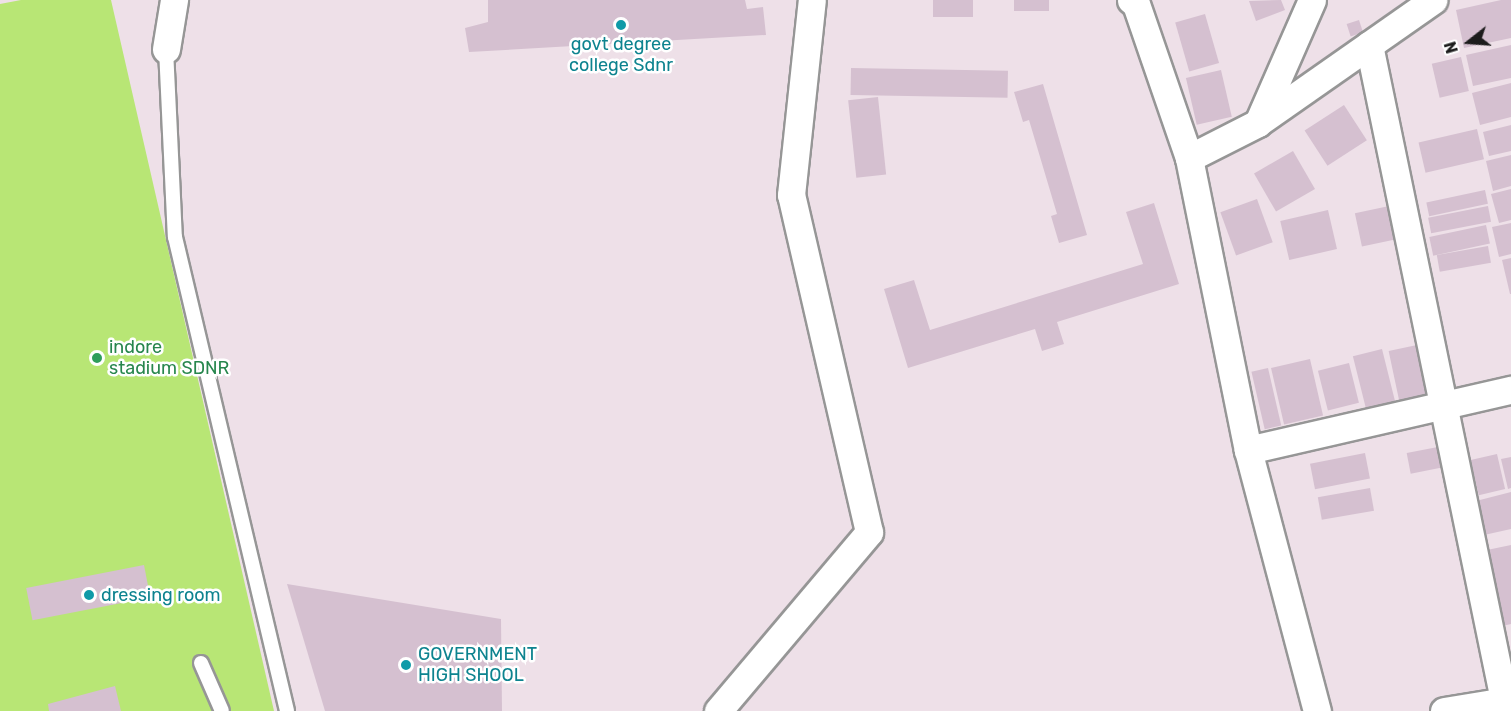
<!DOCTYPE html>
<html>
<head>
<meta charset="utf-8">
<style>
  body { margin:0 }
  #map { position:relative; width:1511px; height:711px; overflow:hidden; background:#eee0e8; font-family:Rubik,sans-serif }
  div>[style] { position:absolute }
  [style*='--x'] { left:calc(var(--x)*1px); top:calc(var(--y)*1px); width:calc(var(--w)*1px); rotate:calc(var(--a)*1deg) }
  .pitch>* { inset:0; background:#b8e675 }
  .building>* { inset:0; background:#d5c0d0; transform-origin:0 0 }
  .roads { filter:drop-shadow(2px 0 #969696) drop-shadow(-2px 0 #969696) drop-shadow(0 2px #969696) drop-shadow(0 -2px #969696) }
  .lane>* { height:14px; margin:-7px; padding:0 7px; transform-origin:7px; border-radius:7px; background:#fff }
  .street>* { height:27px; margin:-13.5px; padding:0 13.5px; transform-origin:13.5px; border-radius:13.5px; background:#fff }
  .dots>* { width:16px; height:16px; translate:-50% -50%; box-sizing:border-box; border:3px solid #fff; border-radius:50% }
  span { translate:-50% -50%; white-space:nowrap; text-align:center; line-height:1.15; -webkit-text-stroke:5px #fff; paint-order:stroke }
  .culture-label { font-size:18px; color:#0d838f }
  .left { translate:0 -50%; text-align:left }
  .leisure-label { font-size:18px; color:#27864d }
  .north { position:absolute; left:1439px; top:12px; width:60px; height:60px; -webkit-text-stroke:4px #fff; paint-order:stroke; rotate:253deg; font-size:16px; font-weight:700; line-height:24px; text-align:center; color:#1c1c1c }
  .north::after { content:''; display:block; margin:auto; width:21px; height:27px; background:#1c1c1c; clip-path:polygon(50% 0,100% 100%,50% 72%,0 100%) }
</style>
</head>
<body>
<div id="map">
  <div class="pitch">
    <i style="clip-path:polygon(21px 0,111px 0,274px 711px,0 711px,0 4px)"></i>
  </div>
  <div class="building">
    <i style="clip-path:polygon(488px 0,745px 0,747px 9px,763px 7px,766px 35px,469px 52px,465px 28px,488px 22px)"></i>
    <i style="left:933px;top:0;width:40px;height:17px"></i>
    <i style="left:1014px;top:0;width:35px;height:11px"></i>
    <i style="clip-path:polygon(1281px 0,1285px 10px,1256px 21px,1249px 1px)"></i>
    <i style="clip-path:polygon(1501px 0,1511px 0,1511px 38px,1464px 48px,1456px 10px)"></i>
    <i style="left:1205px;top:14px;width:51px;height:31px;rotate:74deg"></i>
    <i style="left:1359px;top:20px;width:13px;height:13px;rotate:72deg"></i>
    <i style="clip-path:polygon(1511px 45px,1511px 78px,1473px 86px,1466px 55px)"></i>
    <i style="left:1461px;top:57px;width:35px;height:30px;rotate:77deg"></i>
    <i style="left:851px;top:68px;width:157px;height:27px;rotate:1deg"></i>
    <i style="left:1221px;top:70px;width:48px;height:36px;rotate:77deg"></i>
    <i style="clip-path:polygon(1511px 83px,1511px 117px,1480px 125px,1472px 93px)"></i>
    <i style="clip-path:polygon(1043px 84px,1087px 235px,1059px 243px,1051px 216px,1057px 214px,1029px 120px,1023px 122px,1014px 92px)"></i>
    <i style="left:878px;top:97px;width:78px;height:30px;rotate:84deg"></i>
    <i style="left:1344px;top:105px;width:42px;height:47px;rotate:57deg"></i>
    <i style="clip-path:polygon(1511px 125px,1511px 151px,1489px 156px,1483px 132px)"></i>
    <i style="left:1477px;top:129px;width:31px;height:60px;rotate:77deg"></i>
    <i style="left:1293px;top:151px;width:44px;height:45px;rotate:60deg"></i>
    <i style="clip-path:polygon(1511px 155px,1511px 186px,1493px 191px,1486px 161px)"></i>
    <i style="clip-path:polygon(1511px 189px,1511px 220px,1499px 223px,1491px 194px)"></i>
    <i style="left:1485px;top:190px;width:14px;height:60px;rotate:78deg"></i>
    <i style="left:1257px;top:199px;width:46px;height:39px;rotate:70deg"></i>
    <i style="clip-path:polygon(1154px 203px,1179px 284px,1057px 322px,1064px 344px,1042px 351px,1035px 329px,908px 368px,884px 289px,914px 280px,930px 330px,1143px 264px,1126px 212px)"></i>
    <i style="left:1394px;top:205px;width:34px;height:40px;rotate:78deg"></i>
    <i style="left:1488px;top:206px;width:16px;height:61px;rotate:79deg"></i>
    <i style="left:1328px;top:210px;width:40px;height:49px;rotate:77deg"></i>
    <i style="clip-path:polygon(1511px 223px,1511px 254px,1499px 257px,1492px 227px)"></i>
    <i style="left:1486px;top:225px;width:19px;height:58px;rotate:78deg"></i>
    <i style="left:1488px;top:246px;width:17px;height:52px;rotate:80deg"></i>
    <i style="clip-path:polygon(1511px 258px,1511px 294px,1510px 294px,1502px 260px)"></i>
    <i style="left:1417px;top:345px;width:59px;height:29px;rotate:78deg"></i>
    <i style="left:1382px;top:349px;width:64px;height:30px;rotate:76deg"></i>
    <i style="left:1310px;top:359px;width:58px;height:40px;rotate:77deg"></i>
    <i style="left:1349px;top:363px;width:41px;height:32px;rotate:76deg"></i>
    <i style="left:1268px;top:368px;width:59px;height:17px;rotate:77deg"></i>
    <i style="left:1443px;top:446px;width:21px;height:37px;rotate:79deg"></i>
    <i style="left:1365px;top:453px;width:26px;height:56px;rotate:79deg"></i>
    <i style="left:1497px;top:454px;width:36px;height:27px;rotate:77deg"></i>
    <i style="clip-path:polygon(1511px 457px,1511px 488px,1508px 489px,1501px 459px)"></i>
    <i style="left:1370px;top:488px;width:23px;height:53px;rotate:80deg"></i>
    <i style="clip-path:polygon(1511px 492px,1511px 529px,1484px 535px,1476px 501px)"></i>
    <i style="clip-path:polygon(1511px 545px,1511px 624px,1502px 626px,1487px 550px)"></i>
    <i style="left:144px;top:565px;width:33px;height:120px;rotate:79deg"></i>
    <i style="clip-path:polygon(287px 584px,501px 619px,502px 711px,325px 711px)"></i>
    <i style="clip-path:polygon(115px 686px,121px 711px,49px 711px,48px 704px)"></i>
  </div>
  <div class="roads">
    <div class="lane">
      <i style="--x:166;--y:49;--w:188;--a:87.3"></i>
      <i style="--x:175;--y:237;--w:487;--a:76.7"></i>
      <i style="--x:201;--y:663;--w:52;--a:66.4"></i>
    </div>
    <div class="street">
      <i style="--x:1131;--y:0;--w:6;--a:39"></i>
      <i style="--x:1136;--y:4;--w:163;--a:71"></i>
      <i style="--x:1189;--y:158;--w:77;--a:-26.9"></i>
      <i style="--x:1258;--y:123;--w:134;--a:-66.3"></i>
      <i style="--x:1369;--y:45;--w:669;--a:78.35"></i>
      <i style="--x:166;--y:49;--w:50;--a:-80.7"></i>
      <i style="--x:1259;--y:122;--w:213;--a:-35"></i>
      <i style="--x:1189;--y:158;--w:298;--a:78.6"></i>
      <i style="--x:1248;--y:450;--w:270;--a:75.2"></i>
      <i style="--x:1248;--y:450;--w:270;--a:-12.9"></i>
      <i style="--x:718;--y:711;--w:234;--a:-49.8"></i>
      <i style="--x:869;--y:532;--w:346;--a:-103"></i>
      <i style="--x:791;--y:195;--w:196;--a:-83.9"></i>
      <i style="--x:1444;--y:711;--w:68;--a:-9.3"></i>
    </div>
  </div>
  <div class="dots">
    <i style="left:621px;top:25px;background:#0f9aa8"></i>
    <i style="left:97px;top:358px;background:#2e9e5b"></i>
    <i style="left:89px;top:595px;background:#0f9aa8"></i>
    <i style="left:406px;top:665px;background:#0f9aa8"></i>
  </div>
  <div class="culture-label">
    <span style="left:621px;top:55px">govt degree<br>college Sdnr</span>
    <span class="left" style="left:101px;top:595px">dressing room</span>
    <span class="left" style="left:418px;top:665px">GOVERNMENT<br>HIGH SHOOL</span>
  </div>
  <div class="leisure-label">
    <span class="left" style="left:109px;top:358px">indore<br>stadium SDNR</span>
  </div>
  <div class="north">N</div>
</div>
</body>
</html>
